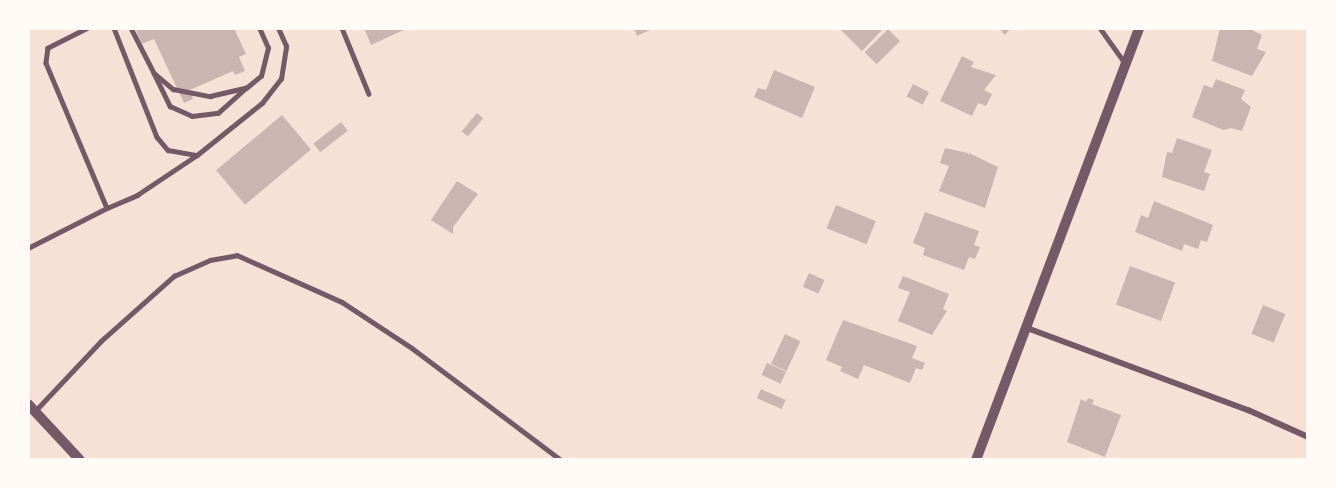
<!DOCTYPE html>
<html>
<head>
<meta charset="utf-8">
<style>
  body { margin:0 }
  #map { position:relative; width:1336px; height:488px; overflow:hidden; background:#f7e1d7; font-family:Inter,sans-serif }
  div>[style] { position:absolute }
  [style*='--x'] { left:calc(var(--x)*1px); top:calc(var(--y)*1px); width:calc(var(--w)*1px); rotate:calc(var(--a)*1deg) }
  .building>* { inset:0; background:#ccb4b1; transform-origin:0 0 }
  .service>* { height:4.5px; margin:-2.25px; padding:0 2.25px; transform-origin:2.25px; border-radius:2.25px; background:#755966 }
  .minor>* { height:6px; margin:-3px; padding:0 3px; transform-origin:3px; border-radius:3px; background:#755966 }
  .tertiary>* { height:10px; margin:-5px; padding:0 5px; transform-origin:5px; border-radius:5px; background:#755966 }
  span { translate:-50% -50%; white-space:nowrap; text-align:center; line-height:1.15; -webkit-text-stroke:4.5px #fffaf5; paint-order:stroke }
  .frame { position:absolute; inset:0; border:30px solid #fffaf5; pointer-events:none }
</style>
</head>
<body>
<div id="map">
  <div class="building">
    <i style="clip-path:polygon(135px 28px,234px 28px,246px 54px,239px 57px,245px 71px,235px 75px,233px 71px,190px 90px,193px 99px,184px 103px,154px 39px,142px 44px)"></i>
    <i style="clip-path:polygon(364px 28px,408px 28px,371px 45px)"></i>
    <i style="clip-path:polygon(634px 28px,654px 28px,637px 36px)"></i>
    <i style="clip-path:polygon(839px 28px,884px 28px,862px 51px)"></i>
    <i style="clip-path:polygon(999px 28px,1011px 28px,1005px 35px)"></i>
    <i style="clip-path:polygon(1220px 28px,1248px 28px,1262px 35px,1257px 49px,1266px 52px,1252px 76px,1212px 61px)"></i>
    <i style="left:888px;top:29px;width:17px;height:33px;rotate:45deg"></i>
    <i style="clip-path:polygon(962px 56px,974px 62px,971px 67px,996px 75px,984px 90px,992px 94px,986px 106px,978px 103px,972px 116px,940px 101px)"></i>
    <i style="clip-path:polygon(774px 70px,815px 87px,802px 118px,754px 97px,758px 88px,766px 90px)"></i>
    <i style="clip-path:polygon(1216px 79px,1245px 90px,1241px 99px,1251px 107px,1242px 131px,1231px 128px,1223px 130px,1192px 117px,1204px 85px,1212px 88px)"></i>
    <i style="left:913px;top:84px;width:18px;height:14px;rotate:27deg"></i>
    <i style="left:477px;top:113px;width:8px;height:24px;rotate:40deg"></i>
    <i style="left:282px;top:115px;width:45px;height:86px;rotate:50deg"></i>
    <i style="left:341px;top:122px;width:11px;height:35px;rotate:52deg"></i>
    <i style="clip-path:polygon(1177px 138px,1212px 150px,1204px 172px,1210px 174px,1204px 191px,1162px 177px,1167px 152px,1172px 153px)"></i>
    <i style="clip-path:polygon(945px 148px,968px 153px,968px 156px,969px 153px,998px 167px,985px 208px,939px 191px,949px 166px,940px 163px)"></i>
    <i style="clip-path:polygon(457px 181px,478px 194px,453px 227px,453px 234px,431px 220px)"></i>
    <i style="clip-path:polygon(1154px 201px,1213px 225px,1207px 242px,1201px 240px,1198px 249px,1184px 244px,1182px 251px,1135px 232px,1141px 215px,1148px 218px)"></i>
    <i style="left:836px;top:205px;width:43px;height:25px;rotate:22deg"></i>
    <i style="clip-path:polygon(925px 212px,979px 231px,974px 245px,980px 247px,975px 259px,969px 257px,964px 270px,923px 255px,925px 248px,913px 243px)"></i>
    <i style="left:1130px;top:266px;width:48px;height:41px;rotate:20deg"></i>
    <i style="left:809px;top:273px;width:17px;height:15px;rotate:24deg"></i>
    <i style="clip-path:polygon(903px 276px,949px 294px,943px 309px,947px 311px,932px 335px,898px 321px,910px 292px,898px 288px)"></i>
    <i style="left:1263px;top:305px;width:24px;height:31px;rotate:22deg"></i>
    <i style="clip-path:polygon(843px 320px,917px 346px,912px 358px,925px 363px,922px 370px,916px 368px,910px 383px,864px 365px,858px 379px,840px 371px,842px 367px,826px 360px)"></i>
    <i style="left:785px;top:334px;width:17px;height:33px;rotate:25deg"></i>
    <i style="left:767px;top:363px;width:21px;height:13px;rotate:25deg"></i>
    <i style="left:761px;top:389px;width:27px;height:10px;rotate:24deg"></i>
    <i style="clip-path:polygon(1088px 398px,1094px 400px,1092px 404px,1121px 415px,1105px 457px,1067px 442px,1081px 399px,1086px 402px)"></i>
  </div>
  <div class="service">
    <i style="--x:88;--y:28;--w:45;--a:153.4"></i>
    <i style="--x:48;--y:48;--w:15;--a:98"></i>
    <i style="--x:46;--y:63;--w:157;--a:67.2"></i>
    <i style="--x:107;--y:208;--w:33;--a:-23"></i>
    <i style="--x:137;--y:195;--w:72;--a:-33.7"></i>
    <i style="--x:114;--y:28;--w:117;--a:68.5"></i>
    <i style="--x:157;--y:137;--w:17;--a:50"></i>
    <i style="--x:168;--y:150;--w:29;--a:10"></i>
    <i style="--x:197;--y:155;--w:83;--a:-38.7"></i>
    <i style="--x:262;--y:103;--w:31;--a:-52"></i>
    <i style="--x:281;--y:79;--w:33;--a:-81"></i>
    <i style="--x:286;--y:46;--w:20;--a:-114"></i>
    <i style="--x:131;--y:28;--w:51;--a:62.9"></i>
    <i style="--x:154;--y:73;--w:25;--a:40"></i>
    <i style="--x:173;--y:89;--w:38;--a:11"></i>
    <i style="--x:210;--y:96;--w:37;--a:-13"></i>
    <i style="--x:246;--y:88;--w:19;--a:-39"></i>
    <i style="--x:261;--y:76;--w:29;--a:-76"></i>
    <i style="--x:268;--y:48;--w:22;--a:-114"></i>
    <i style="--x:342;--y:28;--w:71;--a:67.8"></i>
    <i style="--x:1100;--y:28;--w:43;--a:54.5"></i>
    <i style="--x:154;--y:73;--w:37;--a:64"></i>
    <i style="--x:170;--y:106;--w:24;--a:24"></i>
    <i style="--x:192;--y:116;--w:26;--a:-7"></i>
    <i style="--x:218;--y:113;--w:36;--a:-42"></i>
    <i style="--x:28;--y:248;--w:89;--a:-26.9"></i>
    <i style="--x:35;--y:411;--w:96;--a:-46.7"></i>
    <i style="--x:101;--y:341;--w:98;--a:-41.7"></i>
    <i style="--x:174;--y:276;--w:39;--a:-24"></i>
    <i style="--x:210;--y:260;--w:27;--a:-10"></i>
    <i style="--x:237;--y:255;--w:115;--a:24.1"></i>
    <i style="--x:342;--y:302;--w:84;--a:33.3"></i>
    <i style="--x:412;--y:348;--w:186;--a:36.9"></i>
  </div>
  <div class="minor">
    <i style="--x:1027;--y:328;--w:236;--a:20.4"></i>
    <i style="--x:1248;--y:410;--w:66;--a:24.2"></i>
  </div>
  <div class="tertiary">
    <i style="--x:28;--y:404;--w:76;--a:47.1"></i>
    <i style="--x:976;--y:460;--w:462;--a:-69.3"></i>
  </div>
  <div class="frame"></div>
</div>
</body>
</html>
